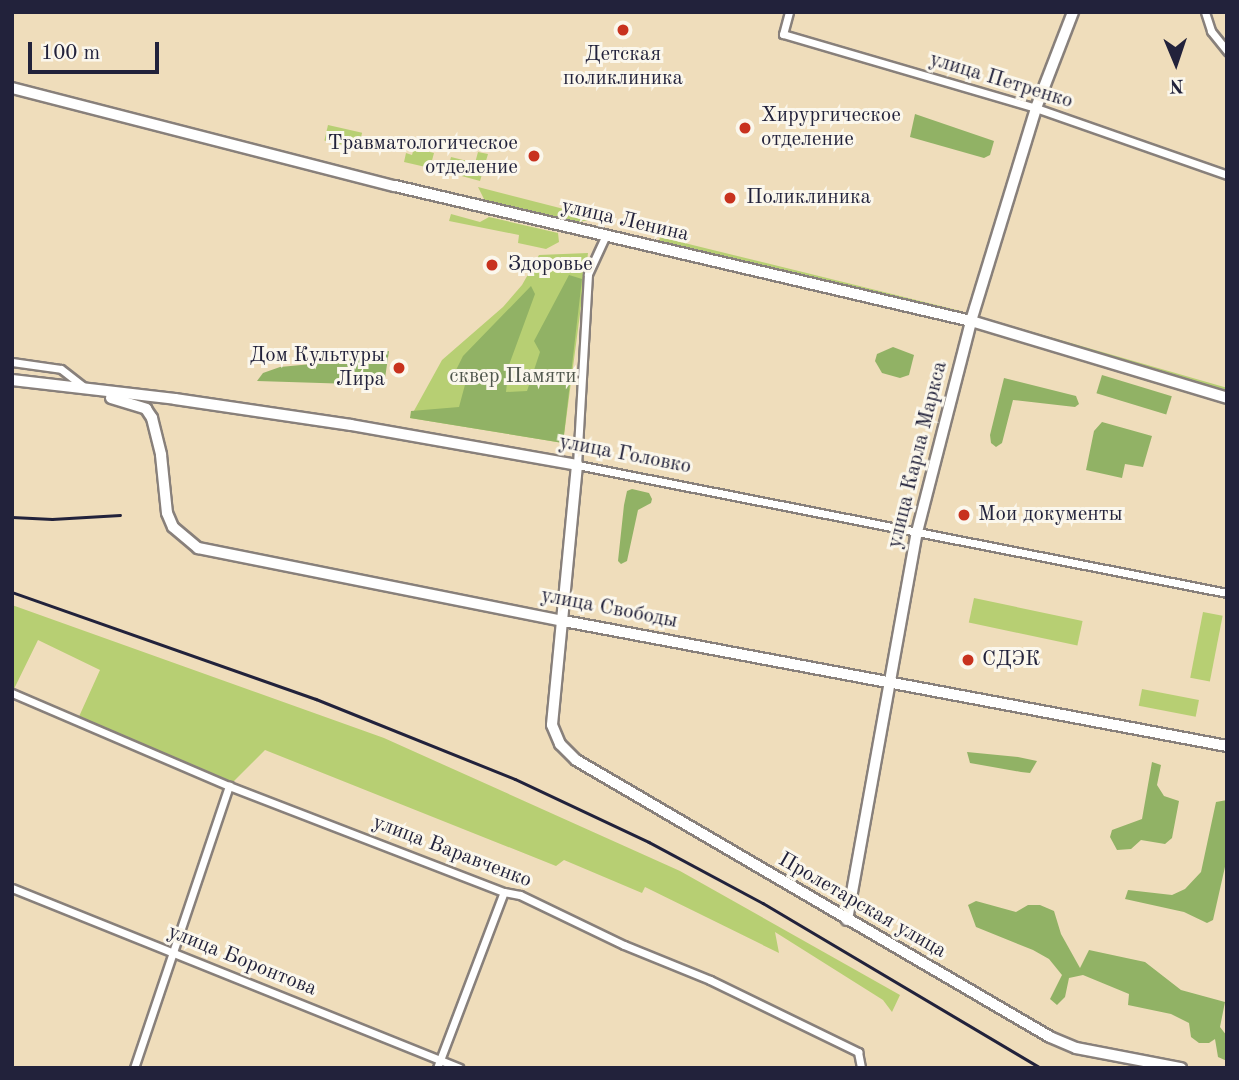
<!DOCTYPE html>
<html>
<head>
<meta charset="utf-8">
<style>
  body { margin:0 }
  #map { position:relative; width:1239px; height:1080px; overflow:hidden; background:#efddbb; font-family:"Old Standard TT",serif }
  div>[style] { position:absolute }
  [style*='--x'] { left:calc(var(--x)*1px); top:calc(var(--y)*1px); width:calc(var(--w)*1px); rotate:calc(var(--a)*1deg) }
  .green>* { inset:0; background:#b7cf73; transform-origin:0 0 }
  .forest>* { inset:0; background:#91b265; transform-origin:0 0 }
  .roads { filter:drop-shadow(2px 0 #88807b) drop-shadow(-2px 0 #88807b) drop-shadow(0 2px #88807b) drop-shadow(0 -2px #88807b) }
  .street>* { height:7px; margin:-3.5px; padding:0 3.5px; transform-origin:3.5px; border-radius:3.5px; background:#fff }
  .secondary>* { height:10px; margin:-5px; padding:0 5px; transform-origin:5px; border-radius:5px; background:#fff }
  .rail>* { height:2.5px; margin:-1.25px; padding:0 1.25px; transform-origin:1.25px; border-radius:1.25px; background:#22223b }
  .dots>* { width:19px; height:19px; translate:-50% -50%; box-sizing:border-box; border:4px solid #fbf7ec; border-radius:50% }
  span { translate:-50% -50%; white-space:nowrap; text-align:center; line-height:1.15; -webkit-text-stroke:6px #fbf7ec; paint-order:stroke }
  .poi-label { font-size:21px; color:#22223b }
  .left { translate:0 -50%; text-align:left }
  .right { translate:-100% -50%; text-align:right }
  .street-label { font-size:21px; color:#22223b }
  .park-label { font-size:21px; color:#4f564c }
  .frame { position:absolute; inset:0; border:14px solid #22223b; pointer-events:none }
  .north { position:absolute; left:1141px; top:28px; width:70px; height:70px; -webkit-text-stroke:5px #fbf7ec; paint-order:stroke; rotate:178deg; font-size:19px; font-weight:700; line-height:28px; text-align:center; color:#22223b }
  .north::after { content:''; display:block; margin:auto; width:24px; height:32px; background:#22223b; clip-path:polygon(50% 0,100% 100%,50% 72%,0 100%) }
  .scale { position:absolute; left:28px; top:42px; width:131px; height:32px; box-sizing:border-box; border:4px solid #22223b; border-top:0; padding-left:9px; font-size:21px; line-height:24px; white-space:nowrap; color:#22223b; -webkit-text-stroke:5px #fbf7ec; paint-order:stroke }
</style>
</head>
<body>
<div id="map">
  <div class="green">
    <i style="left:328px;top:125px;width:35px;height:16px;rotate:13deg"></i>
    <i style="clip-path:polygon(414px 148px,434px 153px,430px 168px,404px 162px,406px 153px,412px 155px)"></i>
    <i style="clip-path:polygon(478px 152px,488px 154px,480px 181px,447px 172px,451px 157px,475px 163px)"></i>
    <i style="clip-path:polygon(478px 187px,599px 218px,579px 222px,552px 219px,485px 201px)"></i>
    <i style="clip-path:polygon(451px 214px,480px 222px,489px 217px,558px 233px,559px 242px,546px 249px,518px 243px,519px 235px,449px 221px)"></i>
    <i style="clip-path:polygon(660px 237px,896px 295px,961px 311px,959px 319px,657px 249px)"></i>
    <i style="clip-path:polygon(588px 253px,563px 443px,410px 418px,442px 360px,503px 307px,522px 285px,539px 255px)"></i>
    <i style="left:994px;top:321px;width:243px;height:7px;rotate:16deg"></i>
    <i style="left:974px;top:598px;width:111px;height:25px;rotate:12deg"></i>
    <i style="clip-path:polygon(12px 605px,384px 738px,680px 871px,900px 995px,892px 1012px,883px 1000px,775px 932px,779px 953px,645px 887px,642px 893px,564px 860px,556px 866px,265px 750px,229px 786px,77px 721px,100px 670px,38px 640px,12px 693px)"></i>
    <i style="left:1203px;top:612px;width:20px;height:67px;rotate:11deg"></i>
    <i style="left:1142px;top:689px;width:58px;height:17px;rotate:11deg"></i>
  </div>
  <div class="forest">
    <i style="clip-path:polygon(915px 114px,994px 141px,990px 155px,984px 158px,910px 137px)"></i>
    <i style="clip-path:polygon(569px 275px,582px 279px,563px 443px,410px 418px,411px 411px,459px 407px,466px 381px,456px 370px,463px 356px,531px 286px,535px 294px,509px 365px,506px 392px,527px 391px,540px 352px,534px 341px)"></i>
    <i style="clip-path:polygon(893px 347px,914px 355px,909px 375px,900px 378px,882px 373px,875px 361px,877px 354px)"></i>
    <i style="clip-path:polygon(389px 351px,384px 385px,257px 381px,263px 373px,280px 367px,333px 362px)"></i>
    <i style="left:1102px;top:375px;width:73px;height:19px;rotate:17deg"></i>
    <i style="clip-path:polygon(1004px 378px,1076px 396px,1079px 404px,1075px 407px,1013px 400px,1002px 443px,996px 447px,991px 443px,990px 435px)"></i>
    <i style="clip-path:polygon(1102px 422px,1152px 436px,1143px 467px,1125px 464px,1122px 478px,1086px 470px,1094px 431px)"></i>
    <i style="clip-path:polygon(632px 489px,649px 493px,652px 499px,651px 503px,638px 510px,627px 561px,621px 564px,618px 561px,624px 505px,627px 491px)"></i>
    <i style="clip-path:polygon(967px 752px,1018px 757px,1037px 761px,1030px 773px,1021px 772px,970px 763px)"></i>
    <i style="clip-path:polygon(1152px 762px,1161px 765px,1157px 785px,1164px 796px,1179px 801px,1172px 838px,1165px 844px,1141px 840px,1131px 849px,1117px 850px,1110px 837px,1112px 830px,1142px 819px)"></i>
    <i style="clip-path:polygon(1227px 800px,1227px 858px,1213px 920px,1207px 923px,1184px 912px,1125px 899px,1128px 890px,1172px 895px,1185px 889px,1201px 872px,1216px 802px)"></i>
    <i style="clip-path:polygon(976px 901px,1016px 912px,1028px 905px,1040px 905px,1054px 911px,1061px 934px,1080px 968px,1089px 950px,1145px 962px,1181px 990px,1225px 1002px,1220px 1027px,1227px 1036px,1227px 1061px,1218px 1057px,1215px 1039px,1209px 1043px,1199px 1043px,1191px 1037px,1189px 1023px,1171px 1014px,1128px 1005px,1129px 994px,1083px 975px,1069px 978px,1065px 997px,1057px 1005px,1050px 999px,1062px 975px,1049px 959px,1033px 950px,976px 927px,968px 905px)"></i>
  </div>
  <div class="roads">
    <div class="street">
      <i style="--x:789;--y:12;--w:23;--a:105"></i>
      <i style="--x:783;--y:34;--w:264;--a:16.3"></i>
      <i style="--x:1036;--y:108;--w:202;--a:19.3"></i>
      <i style="--x:1205;--y:12;--w:20;--a:72"></i>
      <i style="--x:1211;--y:31;--w:26;--a:51"></i>
      <i style="--x:605;--y:237;--w:41;--a:114.7"></i>
      <i style="--x:588;--y:274;--w:191;--a:93.3"></i>
      <i style="--x:577;--y:465;--w:662;--a:11.14"></i>
      <i style="--x:12;--y:362;--w:49;--a:8.1"></i>
      <i style="--x:61;--y:369;--w:31;--a:38"></i>
      <i style="--x:12;--y:693;--w:236;--a:23.2"></i>
      <i style="--x:229;--y:786;--w:295;--a:21.1"></i>
      <i style="--x:504;--y:892;--w:16;--a:11"></i>
      <i style="--x:520;--y:895;--w:115;--a:25.7"></i>
      <i style="--x:624;--y:945;--w:93;--a:22.1"></i>
      <i style="--x:710;--y:980;--w:165;--a:25.9"></i>
      <i style="--x:858;--y:1052;--w:16;--a:79"></i>
      <i style="--x:12;--y:888;--w:482;--a:21.9"></i>
      <i style="--x:134;--y:1068;--w:298;--a:-71.4"></i>
      <i style="--x:437;--y:1068;--w:188;--a:-69.2"></i>
    </div>
    <div class="secondary">
      <i style="--x:12;--y:88;--w:395;--a:14.4"></i>
      <i style="--x:395;--y:186;--w:592;--a:13.19"></i>
      <i style="--x:971;--y:321;--w:267;--a:16.7"></i>
      <i style="--x:12;--y:380;--w:164;--a:6.6"></i>
      <i style="--x:175;--y:399;--w:178;--a:8.4"></i>
      <i style="--x:351;--y:425;--w:230;--a:10"></i>
      <i style="--x:577;--y:465;--w:261;--a:95.5"></i>
      <i style="--x:552;--y:725;--w:21;--a:67"></i>
      <i style="--x:560;--y:744;--w:23;--a:45"></i>
      <i style="--x:576;--y:760;--w:549;--a:30.3"></i>
      <i style="--x:1050;--y:1037;--w:28;--a:23"></i>
      <i style="--x:1076;--y:1048;--w:107;--a:10.8"></i>
      <i style="--x:111;--y:398;--w:37;--a:17"></i>
      <i style="--x:146;--y:409;--w:11;--a:56"></i>
      <i style="--x:152;--y:418;--w:38;--a:76"></i>
      <i style="--x:161;--y:455;--w:58;--a:84.1"></i>
      <i style="--x:167;--y:513;--w:15;--a:67"></i>
      <i style="--x:173;--y:527;--w:33;--a:40"></i>
      <i style="--x:198;--y:548;--w:373;--a:11.3"></i>
      <i style="--x:564;--y:621;--w:675;--a:10.68"></i>
      <i style="--x:847;--y:920;--w:394;--a:-79.8"></i>
      <i style="--x:917;--y:532;--w:218;--a:-75.6"></i>
      <i style="--x:971;--y:321;--w:223;--a:-73"></i>
      <i style="--x:1036;--y:108;--w:103;--a:-68.9"></i>
    </div>
  </div>
  <div class="rail">
    <i style="--x:12;--y:517;--w:40;--a:2.9"></i>
    <i style="--x:52;--y:519;--w:68;--a:-3.4"></i>
    <i style="--x:12;--y:592;--w:322;--a:19.4"></i>
    <i style="--x:316;--y:699;--w:214;--a:21.9"></i>
    <i style="--x:515;--y:779;--w:148;--a:25.2"></i>
    <i style="--x:649;--y:842;--w:129;--a:28.2"></i>
    <i style="--x:763;--y:903;--w:323;--a:30.7"></i>
  </div>
  <div class="dots">
    <i style="left:623px;top:30px;background:#c8321e"></i>
    <i style="left:745px;top:128px;background:#c8321e"></i>
    <i style="left:534px;top:156px;background:#c8321e"></i>
    <i style="left:730px;top:198px;background:#c8321e"></i>
    <i style="left:492px;top:265px;background:#c8321e"></i>
    <i style="left:399px;top:368px;background:#c8321e"></i>
    <i style="left:964px;top:515px;background:#c8321e"></i>
    <i style="left:968px;top:660px;background:#c8321e"></i>
  </div>
  <div class="poi-label">
    <span style="left:623px;top:67px">Детская<br>поликлиника</span>
    <span class="left" style="left:761px;top:128px">Хирургическое<br>отделение</span>
    <span class="right" style="left:518px;top:156px">Травматологическое<br>отделение</span>
    <span class="left" style="left:746px;top:198px">Поликлиника</span>
    <span class="left" style="left:508px;top:265px">Здоровье</span>
    <span class="right" style="left:385px;top:368px">Дом Культуры<br>Лира</span>
    <span class="left" style="left:978px;top:515px">Мои документы</span>
    <span class="left" style="left:982px;top:660px">СДЭК</span>
  </div>
  <div class="street-label">
    <span style="left:1001px;top:81px;rotate:17deg">улица Петренко</span>
    <span style="left:625px;top:221px;rotate:13deg">улица Ленина</span>
    <span style="left:625px;top:455px;rotate:11deg">улица Головко</span>
    <span style="left:918px;top:455px;rotate:-76deg">улица Карла Маркса</span>
    <span style="left:609px;top:609px;rotate:11deg">улица Свободы</span>
    <span style="left:452px;top:852px;rotate:21deg">улица Варавченко</span>
    <span style="left:862px;top:906px;rotate:30deg">Пролетарская улица</span>
    <span style="left:242px;top:961px;rotate:22deg">улица Боронтова</span>
  </div>
  <div class="park-label">
    <span style="left:513px;top:377px">сквер Памяти</span>
  </div>
  <div class="frame"></div>
  <div class="north">N</div>
  <div class="scale">100 m</div>
</div>
</body>
</html>
